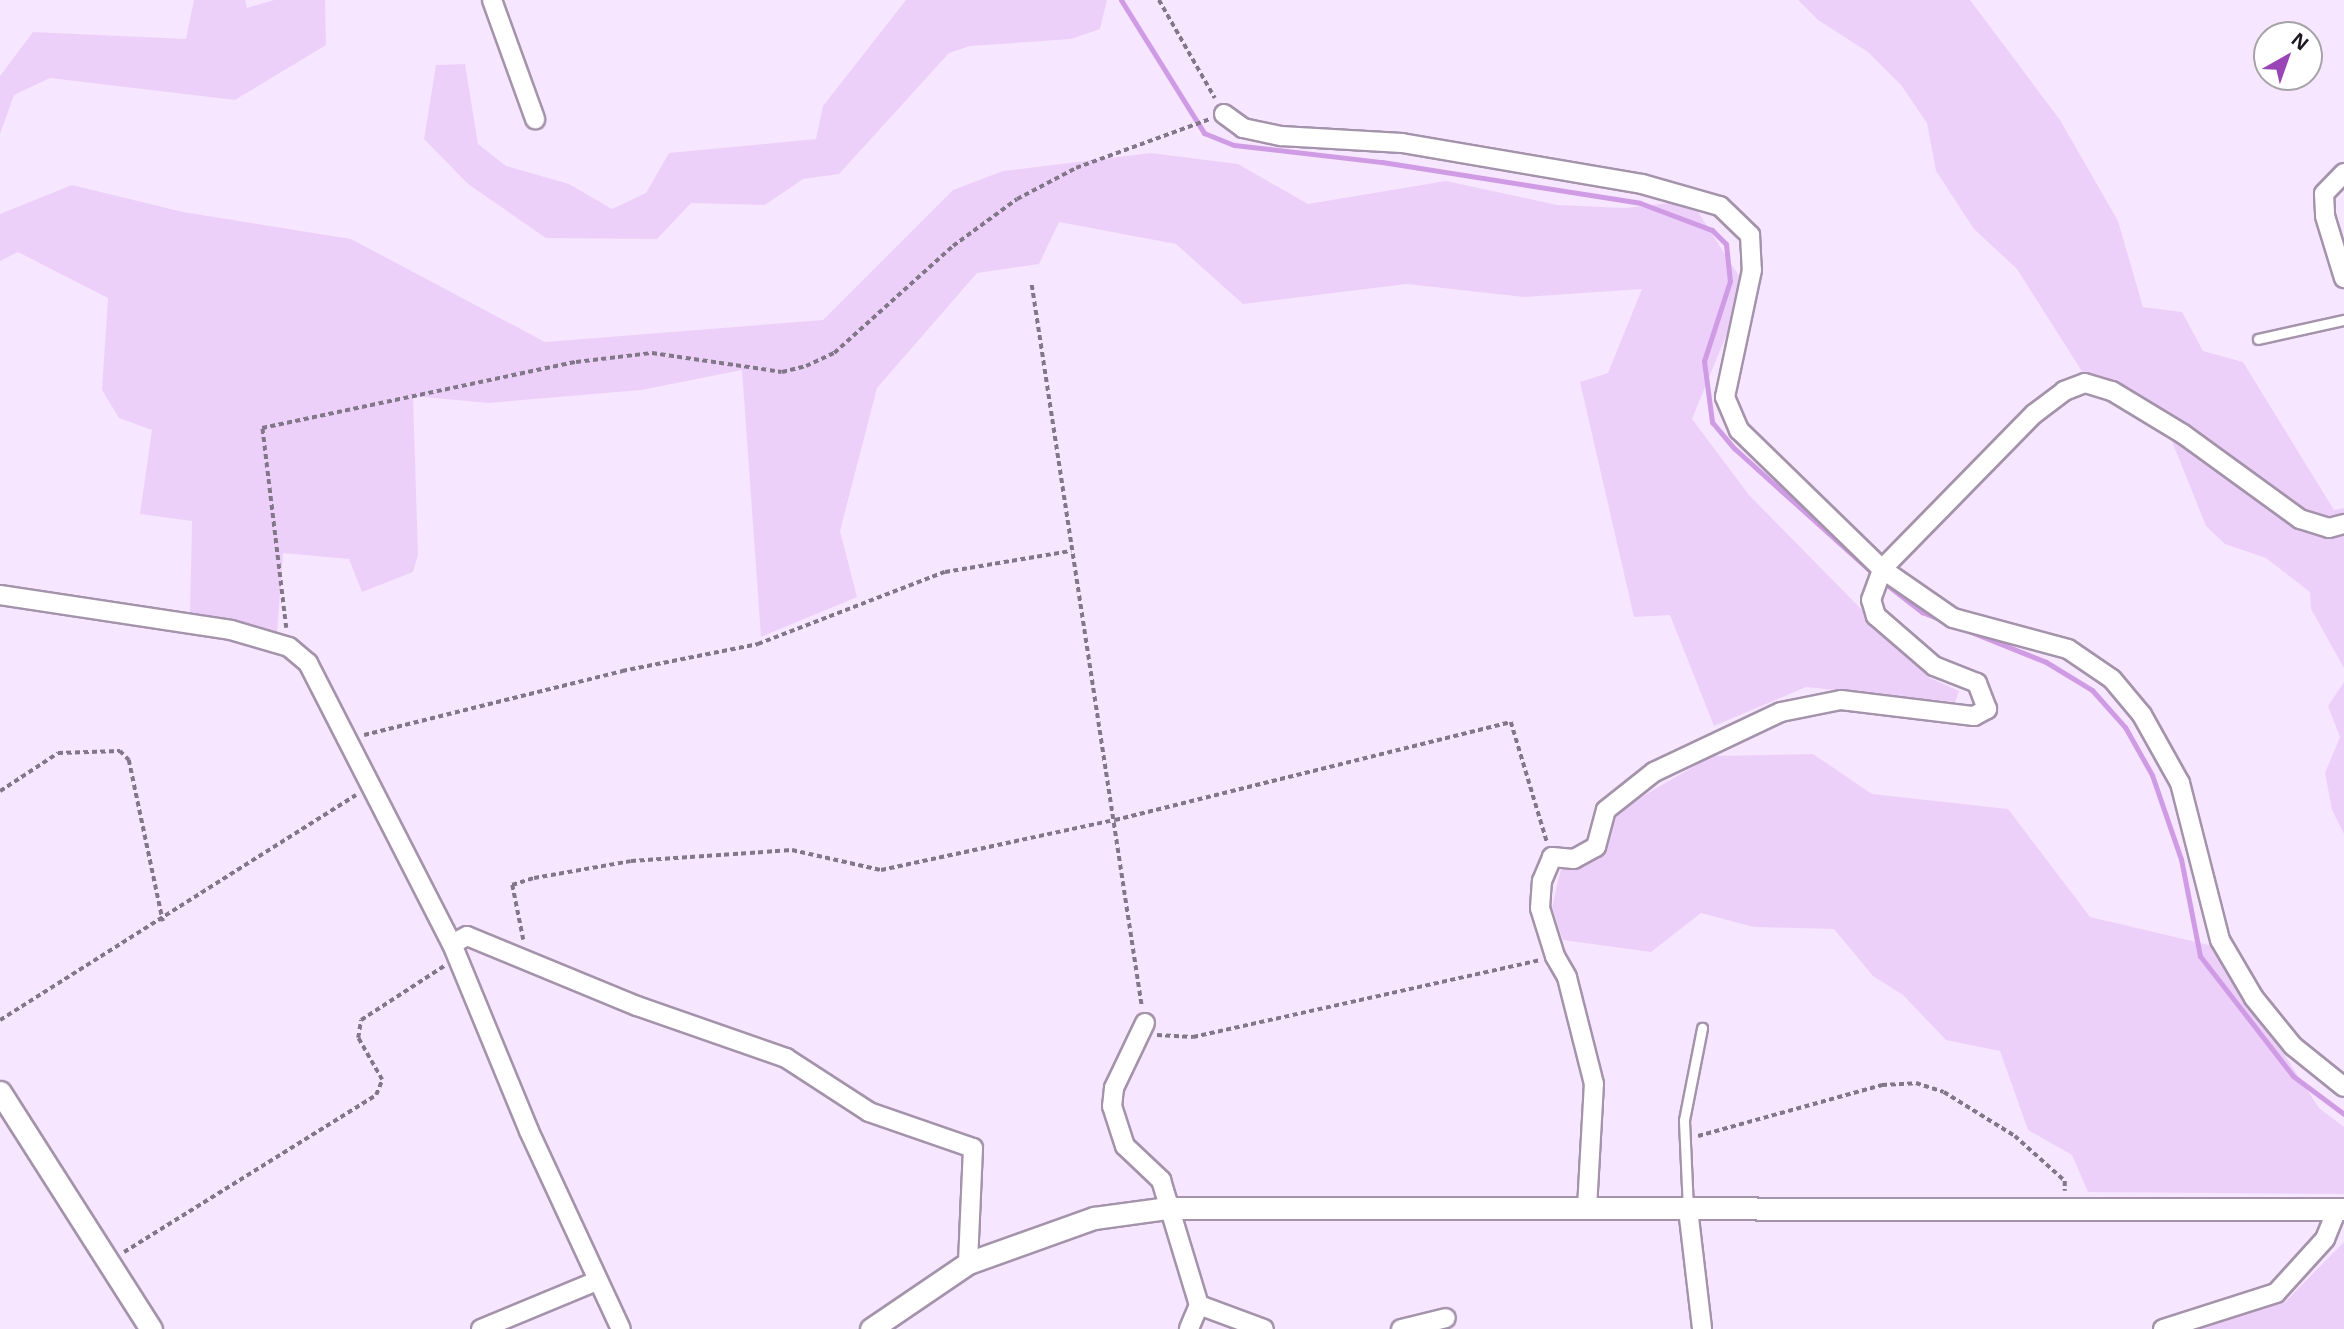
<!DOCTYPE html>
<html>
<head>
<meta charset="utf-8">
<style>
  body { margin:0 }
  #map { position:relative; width:2344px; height:1329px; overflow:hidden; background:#f7e6ff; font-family:"Open Sans",sans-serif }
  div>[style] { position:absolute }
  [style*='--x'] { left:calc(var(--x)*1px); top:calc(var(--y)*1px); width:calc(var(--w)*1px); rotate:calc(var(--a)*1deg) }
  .green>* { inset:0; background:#edd0fa }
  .stream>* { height:5px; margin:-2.5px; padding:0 2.5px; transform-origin:2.5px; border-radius:2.5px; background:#d09be5 }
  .path>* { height:3.5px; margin-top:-1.75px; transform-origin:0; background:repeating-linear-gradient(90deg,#827788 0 5px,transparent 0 8.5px) }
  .roads { filter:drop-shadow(2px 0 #a493aa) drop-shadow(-2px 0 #a493aa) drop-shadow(0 2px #a493aa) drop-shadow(0 -2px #a493aa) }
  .service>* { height:9px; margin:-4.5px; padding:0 4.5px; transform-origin:4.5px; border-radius:4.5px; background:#fff }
  .minor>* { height:18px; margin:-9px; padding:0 9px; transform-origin:9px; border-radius:9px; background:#fff }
  .tertiary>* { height:21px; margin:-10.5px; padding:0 10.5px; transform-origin:10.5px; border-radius:10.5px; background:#fff }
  span { translate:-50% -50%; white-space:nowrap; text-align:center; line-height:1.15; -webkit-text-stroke:6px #fff; paint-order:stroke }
  .north { position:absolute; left:2253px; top:21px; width:70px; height:70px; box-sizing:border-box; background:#fff; border:2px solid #a5a3a6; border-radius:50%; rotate:40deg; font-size:19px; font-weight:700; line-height:28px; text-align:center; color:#1e1821 }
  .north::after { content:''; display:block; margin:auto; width:24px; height:32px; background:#9846b5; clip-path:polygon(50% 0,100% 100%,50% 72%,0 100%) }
</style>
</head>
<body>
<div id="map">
  <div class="green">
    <i style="clip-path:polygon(194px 0,245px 0,247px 8px,274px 0,325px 0,326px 45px,235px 100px,50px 78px,14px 95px,0 134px,0 76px,33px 32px,186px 39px)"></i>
    <i style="clip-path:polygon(906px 0,1107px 0,1100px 29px,1071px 39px,970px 46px,949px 53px,839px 174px,803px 179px,765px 205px,691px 203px,657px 239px,546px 238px,468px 184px,424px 139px,436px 65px,465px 64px,478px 144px,506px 166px,569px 184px,612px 209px,646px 193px,669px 153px,816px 139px,823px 106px)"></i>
    <i style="clip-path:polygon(1798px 0,1970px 0,2060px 120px,2118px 221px,2143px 307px,2182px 312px,2203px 351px,2243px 362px,2334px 510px,2344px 508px,2344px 668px,2311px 609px,2310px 592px,2266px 558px,2225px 544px,2206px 526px,2171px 439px,2083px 373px,2017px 269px,1974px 229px,1936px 171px,1927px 123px,1901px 85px,1868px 52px,1818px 20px)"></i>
    <i style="clip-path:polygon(1151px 153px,1238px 164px,1308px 204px,1446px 181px,1557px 205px,1626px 208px,1669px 203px,1698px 212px,1746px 287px,1692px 419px,1749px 495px,1928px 677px,1959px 691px,1955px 702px,1806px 687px,1714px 726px,1670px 615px,1634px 617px,1580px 382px,1608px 373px,1642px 289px,1524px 297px,1407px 284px,1243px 304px,1176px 244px,1059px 222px,1039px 264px,977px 273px,877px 388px,840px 531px,857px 597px,761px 637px,742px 370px,641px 390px,488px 403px,413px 396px,418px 555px,413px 572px,362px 592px,349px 559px,283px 553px,277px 634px,190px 614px,192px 521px,140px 514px,152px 430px,119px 418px,102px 390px,108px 298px,18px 252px,0 261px,0 214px,72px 185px,183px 212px,351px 239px,545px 342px,823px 320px,953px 190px,1003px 171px)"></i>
    <i style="clip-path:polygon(2344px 682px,2344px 834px,2332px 810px,2325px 773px,2340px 737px,2328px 706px)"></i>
    <i style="clip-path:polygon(1813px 754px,1872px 794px,2008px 809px,2090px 917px,2213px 946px,2319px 1108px,2344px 1127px,2344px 1194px,2088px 1192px,2072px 1155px,2028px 1130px,2000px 1051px,1946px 1040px,1903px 995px,1873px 976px,1834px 929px,1754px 927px,1701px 913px,1651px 952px,1563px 940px,1552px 907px,1561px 869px,1600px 851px,1612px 821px,1636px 800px,1712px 756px)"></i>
    <i style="clip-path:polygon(2344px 1242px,2344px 1329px,2197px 1329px,2285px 1302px)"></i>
  </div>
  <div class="stream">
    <i style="--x:1121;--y:0;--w:157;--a:58"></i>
    <i style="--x:1204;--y:133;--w:32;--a:22"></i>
    <i style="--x:1234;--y:145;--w:149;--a:6.6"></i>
    <i style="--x:1382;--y:162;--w:261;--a:9"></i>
    <i style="--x:1640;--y:203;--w:77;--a:20.6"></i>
    <i style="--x:1712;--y:230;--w:20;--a:45"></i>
    <i style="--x:1726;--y:244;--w:37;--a:84"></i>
    <i style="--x:1730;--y:281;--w:84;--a:108"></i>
    <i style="--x:1704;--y:361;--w:62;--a:82.5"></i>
    <i style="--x:1712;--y:422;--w:35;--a:50"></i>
    <i style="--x:1735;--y:449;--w:188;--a:42"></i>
    <i style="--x:1882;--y:581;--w:51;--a:37.8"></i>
    <i style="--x:1922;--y:612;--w:24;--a:22"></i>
    <i style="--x:1966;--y:630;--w:86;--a:21.8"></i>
    <i style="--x:2046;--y:662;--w:54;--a:31.3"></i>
    <i style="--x:2092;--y:690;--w:50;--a:48.3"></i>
    <i style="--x:2125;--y:727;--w:55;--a:60.6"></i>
    <i style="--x:2152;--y:775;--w:89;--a:71"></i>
    <i style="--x:2181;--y:859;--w:99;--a:78.9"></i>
    <i style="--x:2200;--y:956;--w:152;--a:52.2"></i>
    <i style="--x:2293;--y:1076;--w:64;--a:36.7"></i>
  </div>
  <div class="path">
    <i style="--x:1159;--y:0;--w:113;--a:60.3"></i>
    <i style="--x:1032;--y:285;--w:729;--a:81.33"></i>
    <i style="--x:286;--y:628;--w:201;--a:-96.8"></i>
    <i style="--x:262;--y:428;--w:321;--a:-11.9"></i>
    <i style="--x:576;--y:362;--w:77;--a:-6.8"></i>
    <i style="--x:652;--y:353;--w:131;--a:8.3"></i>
    <i style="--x:782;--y:372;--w:25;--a:-14"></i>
    <i style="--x:806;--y:366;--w:31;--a:-25"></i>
    <i style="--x:834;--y:353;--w:160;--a:-42"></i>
    <i style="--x:953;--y:246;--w:79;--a:-36.3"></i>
    <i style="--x:1017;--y:199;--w:67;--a:-27.7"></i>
    <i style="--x:1076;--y:168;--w:143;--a:-20.1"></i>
    <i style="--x:364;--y:735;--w:266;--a:-13.9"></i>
    <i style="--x:622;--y:671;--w:139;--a:-11.2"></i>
    <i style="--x:758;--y:644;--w:200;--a:-21.1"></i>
    <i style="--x:945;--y:572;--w:128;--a:-9.5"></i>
    <i style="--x:0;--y:791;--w:69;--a:-33.2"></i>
    <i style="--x:58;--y:753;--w:62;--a:-1.8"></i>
    <i style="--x:120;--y:751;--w:13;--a:45"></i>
    <i style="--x:129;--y:760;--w:165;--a:78.1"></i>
    <i style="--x:523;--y:940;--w:56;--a:-101.3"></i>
    <i style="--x:512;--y:885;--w:23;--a:-18"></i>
    <i style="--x:534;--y:878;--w:98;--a:-9.9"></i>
    <i style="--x:631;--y:861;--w:161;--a:-3.9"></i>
    <i style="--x:792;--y:850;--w:91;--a:12.7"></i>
    <i style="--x:881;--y:870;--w:239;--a:-12.1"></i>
    <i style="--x:1115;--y:820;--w:408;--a:-13.9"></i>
    <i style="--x:1511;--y:722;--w:125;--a:73.3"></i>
    <i style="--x:0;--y:1020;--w:421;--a:-32.3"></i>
    <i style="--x:1157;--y:1035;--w:36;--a:3"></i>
    <i style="--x:1193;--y:1037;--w:354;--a:-12.5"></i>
    <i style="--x:1698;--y:1136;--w:191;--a:-15.5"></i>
    <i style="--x:1882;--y:1085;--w:34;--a:-3"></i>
    <i style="--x:1916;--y:1083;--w:29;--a:18"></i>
    <i style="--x:1944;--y:1092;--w:84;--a:31.8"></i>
    <i style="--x:2015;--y:1136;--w:67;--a:42"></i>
    <i style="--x:2065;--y:1181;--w:10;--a:90"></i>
    <i style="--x:124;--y:1252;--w:297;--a:-31.9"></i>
    <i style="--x:376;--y:1095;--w:16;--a:-68"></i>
    <i style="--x:382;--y:1080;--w:48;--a:-119.7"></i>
    <i style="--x:358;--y:1038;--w:18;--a:-81"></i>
    <i style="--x:361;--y:1020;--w:99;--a:-33"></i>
  </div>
  <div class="roads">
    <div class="service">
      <i style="--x:2258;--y:339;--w:88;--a:-12.5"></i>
      <i style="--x:1688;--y:1209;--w:89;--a:-92.6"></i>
      <i style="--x:1684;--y:1120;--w:94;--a:-78.9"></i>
    </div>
    <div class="minor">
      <i style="--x:492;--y:0;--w:127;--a:70.1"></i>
      <i style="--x:1224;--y:114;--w:24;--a:36"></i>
      <i style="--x:1243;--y:128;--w:39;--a:12"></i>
      <i style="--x:1281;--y:136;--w:121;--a:3.3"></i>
      <i style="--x:1402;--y:143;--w:243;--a:9.7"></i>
      <i style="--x:1642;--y:184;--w:81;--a:15.8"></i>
      <i style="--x:1720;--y:206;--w:42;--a:44"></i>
      <i style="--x:1750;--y:235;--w:35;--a:87"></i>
      <i style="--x:1752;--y:270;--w:130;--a:102"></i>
      <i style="--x:1725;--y:397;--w:36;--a:67"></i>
      <i style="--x:1739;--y:430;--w:199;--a:44.2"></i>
      <i style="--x:1882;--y:569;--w:86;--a:34.6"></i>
      <i style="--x:1953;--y:618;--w:119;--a:15.1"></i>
      <i style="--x:2068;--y:649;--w:53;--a:34.3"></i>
      <i style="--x:2112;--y:679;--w:47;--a:50.2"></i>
      <i style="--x:2142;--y:715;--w:78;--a:60.8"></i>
      <i style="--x:2180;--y:783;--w:162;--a:75.7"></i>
      <i style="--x:2220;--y:940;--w:67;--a:59.6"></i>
      <i style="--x:2254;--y:998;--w:62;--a:50.9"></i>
      <i style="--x:2293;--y:1046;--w:65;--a:38.8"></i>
      <i style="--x:2344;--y:173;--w:29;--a:134"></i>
      <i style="--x:2324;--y:194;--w:22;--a:87"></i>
      <i style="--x:2325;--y:216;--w:65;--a:73"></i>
      <i style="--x:0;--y:595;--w:234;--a:8.6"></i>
      <i style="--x:231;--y:630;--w:60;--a:16.3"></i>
      <i style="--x:289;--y:647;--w:25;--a:40"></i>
      <i style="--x:308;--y:663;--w:316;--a:62.9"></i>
      <i style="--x:452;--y:944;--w:202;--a:67.6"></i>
      <i style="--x:529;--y:1131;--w:218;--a:65.1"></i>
      <i style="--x:452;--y:944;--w:17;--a:-28"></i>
      <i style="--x:467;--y:936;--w:184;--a:22.4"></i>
      <i style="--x:637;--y:1006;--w:158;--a:19.2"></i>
      <i style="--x:786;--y:1058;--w:99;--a:33"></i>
      <i style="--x:869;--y:1112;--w:110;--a:19.1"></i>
      <i style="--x:973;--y:1148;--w:115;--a:92.5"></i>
      <i style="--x:1145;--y:1023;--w:72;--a:115.5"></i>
      <i style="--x:1114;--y:1088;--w:18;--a:96"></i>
      <i style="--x:1112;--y:1106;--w:42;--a:72"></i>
      <i style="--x:1125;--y:1146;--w:50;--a:43.4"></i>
      <i style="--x:1161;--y:1180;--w:131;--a:73.1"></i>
      <i style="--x:1199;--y:1305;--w:26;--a:113"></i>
      <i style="--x:1587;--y:1208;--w:124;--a:-86.8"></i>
      <i style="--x:1594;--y:1084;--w:110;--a:-104.2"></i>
      <i style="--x:1567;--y:977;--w:24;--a:-120"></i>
      <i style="--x:1555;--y:956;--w:50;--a:-107.4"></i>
      <i style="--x:1540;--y:908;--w:27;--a:-86"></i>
      <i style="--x:1542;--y:881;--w:26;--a:-67"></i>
      <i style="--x:1552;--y:857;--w:22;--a:5"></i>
      <i style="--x:1574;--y:859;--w:25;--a:-29"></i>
      <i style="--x:1596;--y:847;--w:38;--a:-75"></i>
      <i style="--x:1606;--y:810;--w:61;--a:-38.4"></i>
      <i style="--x:1654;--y:772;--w:140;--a:-25.3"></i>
      <i style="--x:1781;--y:712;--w:61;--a:-11.3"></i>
      <i style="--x:1841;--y:700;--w:134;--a:6.9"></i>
      <i style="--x:1974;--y:716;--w:15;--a:-28"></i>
      <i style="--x:1987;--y:709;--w:28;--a:-111"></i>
      <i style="--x:1977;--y:683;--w:46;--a:-158.4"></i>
      <i style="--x:1934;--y:666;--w:77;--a:-139.2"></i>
      <i style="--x:1876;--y:616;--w:17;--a:-107"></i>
      <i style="--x:1871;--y:600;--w:33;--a:-70"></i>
      <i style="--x:1882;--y:569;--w:217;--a:-45.6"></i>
      <i style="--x:2034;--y:414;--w:38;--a:-37"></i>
      <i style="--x:2064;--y:391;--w:22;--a:-21"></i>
      <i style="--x:2085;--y:383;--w:28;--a:17"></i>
      <i style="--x:2112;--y:391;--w:83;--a:31.2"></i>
      <i style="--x:2183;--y:434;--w:145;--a:36"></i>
      <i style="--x:2300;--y:519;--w:30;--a:17"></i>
      <i style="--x:2329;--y:528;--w:16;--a:-15"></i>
      <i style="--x:1688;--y:1209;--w:121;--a:83.3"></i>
      <i style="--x:1199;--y:1305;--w:69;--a:20.3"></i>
      <i style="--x:481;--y:1329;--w:126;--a:-22.5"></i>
      <i style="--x:1401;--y:1329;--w:46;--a:-13.7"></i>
      <i style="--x:2163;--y:1329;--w:119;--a:-17.7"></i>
      <i style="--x:2276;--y:1293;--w:73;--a:-47.8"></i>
      <i style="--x:2325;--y:1239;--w:32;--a:-68"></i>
    </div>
    <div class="tertiary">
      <i style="--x:0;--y:1092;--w:281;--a:57.5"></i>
      <i style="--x:871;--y:1329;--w:117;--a:-34.2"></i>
      <i style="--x:968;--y:1263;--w:134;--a:-19.7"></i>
      <i style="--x:1094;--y:1218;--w:75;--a:-7.7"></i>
      <i style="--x:1168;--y:1208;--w:1176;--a:0.05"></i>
    </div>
  </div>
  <div class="north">N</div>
</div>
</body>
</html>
